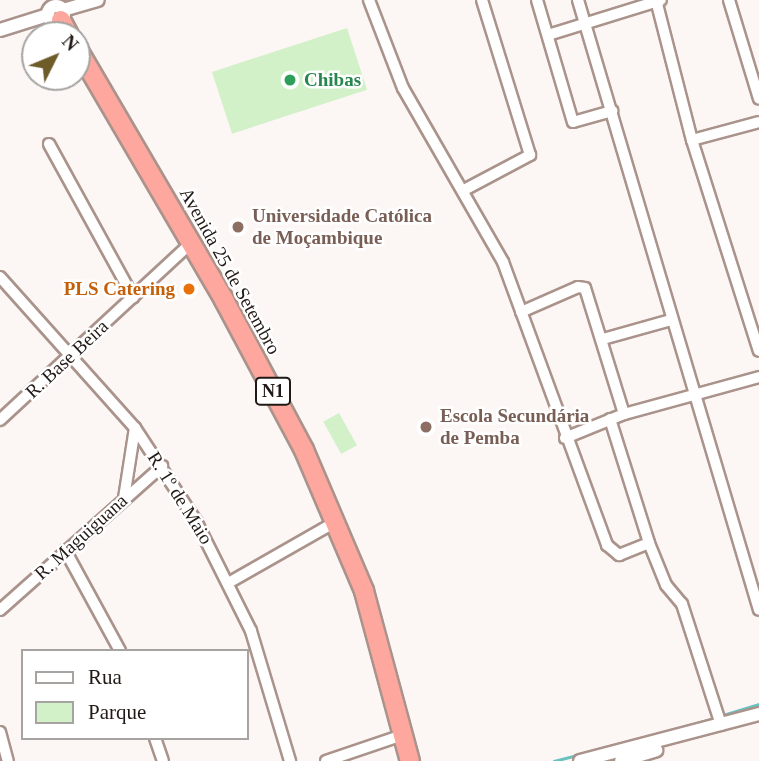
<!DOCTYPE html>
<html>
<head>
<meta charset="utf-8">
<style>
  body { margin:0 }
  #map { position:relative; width:759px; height:761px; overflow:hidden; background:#fcf7f5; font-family:Georgia,serif }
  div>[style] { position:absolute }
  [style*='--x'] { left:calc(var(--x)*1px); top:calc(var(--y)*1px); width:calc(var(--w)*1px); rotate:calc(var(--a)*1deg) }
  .green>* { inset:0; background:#d2f1c8; transform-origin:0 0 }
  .stream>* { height:2.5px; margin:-1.25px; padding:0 1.25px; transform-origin:1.25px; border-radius:1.25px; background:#69c1c0 }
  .roads { filter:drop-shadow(2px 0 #aa938b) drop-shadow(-2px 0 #aa938b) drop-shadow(0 2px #aa938b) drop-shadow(0 -2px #aa938b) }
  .minor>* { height:10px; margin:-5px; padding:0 5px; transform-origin:5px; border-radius:5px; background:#fff }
  .tertiary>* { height:12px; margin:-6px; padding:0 6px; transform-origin:6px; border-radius:6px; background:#fff }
  .tertiary>.ring { margin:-6px; padding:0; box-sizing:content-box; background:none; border:12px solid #fff; border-radius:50% }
  .trunk>* { height:18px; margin:-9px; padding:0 9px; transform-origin:9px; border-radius:9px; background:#fea79e }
  .dots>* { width:19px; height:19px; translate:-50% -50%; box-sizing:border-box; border:4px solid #fff; border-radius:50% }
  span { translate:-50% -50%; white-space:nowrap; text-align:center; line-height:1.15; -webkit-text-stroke:5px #fff; paint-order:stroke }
  .shield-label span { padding:2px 5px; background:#fff; border:2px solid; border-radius:5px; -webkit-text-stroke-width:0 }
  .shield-label { font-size:18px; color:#211915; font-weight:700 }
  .leisure-label { font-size:19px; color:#27864d; font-weight:700 }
  .left { translate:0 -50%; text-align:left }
  .education-label { font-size:19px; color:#785e54; font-weight:700 }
  .street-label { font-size:19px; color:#211915 }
  .food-label { font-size:19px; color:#c56008; font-weight:700 }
  .right { translate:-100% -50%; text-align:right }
  .legend { position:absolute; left:21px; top:649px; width:228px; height:91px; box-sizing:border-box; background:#fff; border:2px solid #a6a3a1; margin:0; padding:9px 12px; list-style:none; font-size:21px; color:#211915 }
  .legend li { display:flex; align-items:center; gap:14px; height:35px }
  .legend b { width:35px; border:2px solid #a6a3a1 }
  .north { position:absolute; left:21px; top:21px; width:70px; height:70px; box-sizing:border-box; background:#fff; border:2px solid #a6a3a1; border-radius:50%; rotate:47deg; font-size:19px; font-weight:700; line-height:28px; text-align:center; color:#211915 }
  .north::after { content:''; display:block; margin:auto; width:24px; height:32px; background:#6d5c29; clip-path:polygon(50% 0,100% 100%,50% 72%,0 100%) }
</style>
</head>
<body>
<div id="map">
  <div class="green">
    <i style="left:347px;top:28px;width:65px;height:142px;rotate:72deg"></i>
    <i style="left:339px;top:413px;width:37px;height:18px;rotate:61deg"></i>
  </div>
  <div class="stream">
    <i style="--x:723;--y:715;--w:38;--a:-17"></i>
    <i style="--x:652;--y:736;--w:61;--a:-16.1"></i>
    <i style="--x:554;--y:761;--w:92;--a:-14.5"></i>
  </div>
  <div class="roads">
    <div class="minor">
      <i style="--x:369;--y:0;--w:94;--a:68.9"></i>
      <i style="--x:403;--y:88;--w:201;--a:60.1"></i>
      <i style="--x:503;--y:262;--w:302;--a:69.8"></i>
      <i style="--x:607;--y:545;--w:16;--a:40"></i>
      <i style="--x:619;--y:555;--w:32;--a:-22"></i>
      <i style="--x:537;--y:0;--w:127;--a:73.6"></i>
      <i style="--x:573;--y:122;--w:41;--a:-15.8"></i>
      <i style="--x:578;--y:0;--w:636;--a:73.47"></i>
      <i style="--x:656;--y:0;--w:145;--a:75.6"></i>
      <i style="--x:692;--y:140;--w:221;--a:72.4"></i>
      <i style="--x:729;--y:0;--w:103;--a:73.1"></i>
      <i style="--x:548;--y:35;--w:118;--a:-17.2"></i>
      <i style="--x:692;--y:140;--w:69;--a:-15"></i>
      <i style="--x:49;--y:144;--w:175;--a:61.2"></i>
      <i style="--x:464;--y:190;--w:75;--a:-27.9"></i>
      <i style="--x:530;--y:155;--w:162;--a:-107.2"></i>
      <i style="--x:0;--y:277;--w:203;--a:48.2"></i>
      <i style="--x:135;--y:428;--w:111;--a:56.7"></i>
      <i style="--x:196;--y:521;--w:123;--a:63.4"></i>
      <i style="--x:251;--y:631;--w:136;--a:73.3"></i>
      <i style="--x:521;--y:312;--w:62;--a:-23.7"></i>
      <i style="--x:578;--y:287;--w:7;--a:8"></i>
      <i style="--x:585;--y:288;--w:132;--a:72.8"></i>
      <i style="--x:603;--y:339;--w:71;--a:-15.6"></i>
      <i style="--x:610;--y:419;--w:130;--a:72.5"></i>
      <i style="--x:649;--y:543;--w:45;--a:68"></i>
      <i style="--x:666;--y:585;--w:25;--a:50"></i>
      <i style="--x:682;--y:604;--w:127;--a:72.1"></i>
      <i style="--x:0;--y:420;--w:260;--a:-42.8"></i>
      <i style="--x:565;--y:438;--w:64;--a:-22.1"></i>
      <i style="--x:624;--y:414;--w:140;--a:-15.3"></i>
      <i style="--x:124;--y:498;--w:71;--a:-81.1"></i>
      <i style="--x:65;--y:550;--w:115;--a:61.4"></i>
      <i style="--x:230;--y:582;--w:123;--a:-29.7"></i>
      <i style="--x:0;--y:610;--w:217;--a:-41.6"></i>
      <i style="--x:0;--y:732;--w:30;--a:75"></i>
      <i style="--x:155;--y:738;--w:24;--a:71"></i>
      <i style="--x:326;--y:761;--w:81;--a:-18.7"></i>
    </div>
    <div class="tertiary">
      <i class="ring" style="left:48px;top:6px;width:4px;height:4px"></i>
      <i style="--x:63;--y:10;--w:36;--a:-16"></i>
      <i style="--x:0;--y:30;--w:50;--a:-17.4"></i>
      <i style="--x:580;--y:761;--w:185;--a:-14.7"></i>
      <i style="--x:621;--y:761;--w:37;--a:-17"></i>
    </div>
    <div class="trunk">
      <i style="--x:61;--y:20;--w:17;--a:62"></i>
      <i style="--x:77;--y:48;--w:292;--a:59.7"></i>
      <i style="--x:224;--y:300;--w:170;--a:61.9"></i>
      <i style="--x:304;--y:450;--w:153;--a:66.9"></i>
      <i style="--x:364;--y:591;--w:176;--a:74.9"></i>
    </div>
  </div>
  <div class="dots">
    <i style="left:290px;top:80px;background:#2e9e5b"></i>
    <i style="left:238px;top:227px;background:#8d6e63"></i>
    <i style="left:189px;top:289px;background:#e8710a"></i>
    <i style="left:426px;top:427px;background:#8d6e63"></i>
  </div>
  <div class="shield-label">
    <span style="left:273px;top:391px">N1</span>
  </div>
  <div class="leisure-label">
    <span class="left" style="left:304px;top:80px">Chibas</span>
  </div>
  <div class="education-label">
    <span class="left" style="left:252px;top:227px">Universidade Católica<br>de Moçambique</span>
    <span class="left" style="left:440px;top:427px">Escola Secundária<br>de Pemba</span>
  </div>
  <div class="street-label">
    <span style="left:230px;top:271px;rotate:61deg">Avenida 25 de Setembro</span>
    <span style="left:67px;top:359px;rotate:-43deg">R. Base Beira</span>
    <span style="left:180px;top:498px;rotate:58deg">R. 1º de Maio</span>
    <span style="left:81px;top:537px;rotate:-42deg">R. Maguiguana</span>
  </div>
  <div class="food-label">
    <span class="right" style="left:175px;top:289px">PLS Catering</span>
  </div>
  <ul class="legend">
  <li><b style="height:9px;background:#fff"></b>Rua</li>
  <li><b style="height:19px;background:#d2f1c8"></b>Parque</li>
  </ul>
  <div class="north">N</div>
</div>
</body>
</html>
